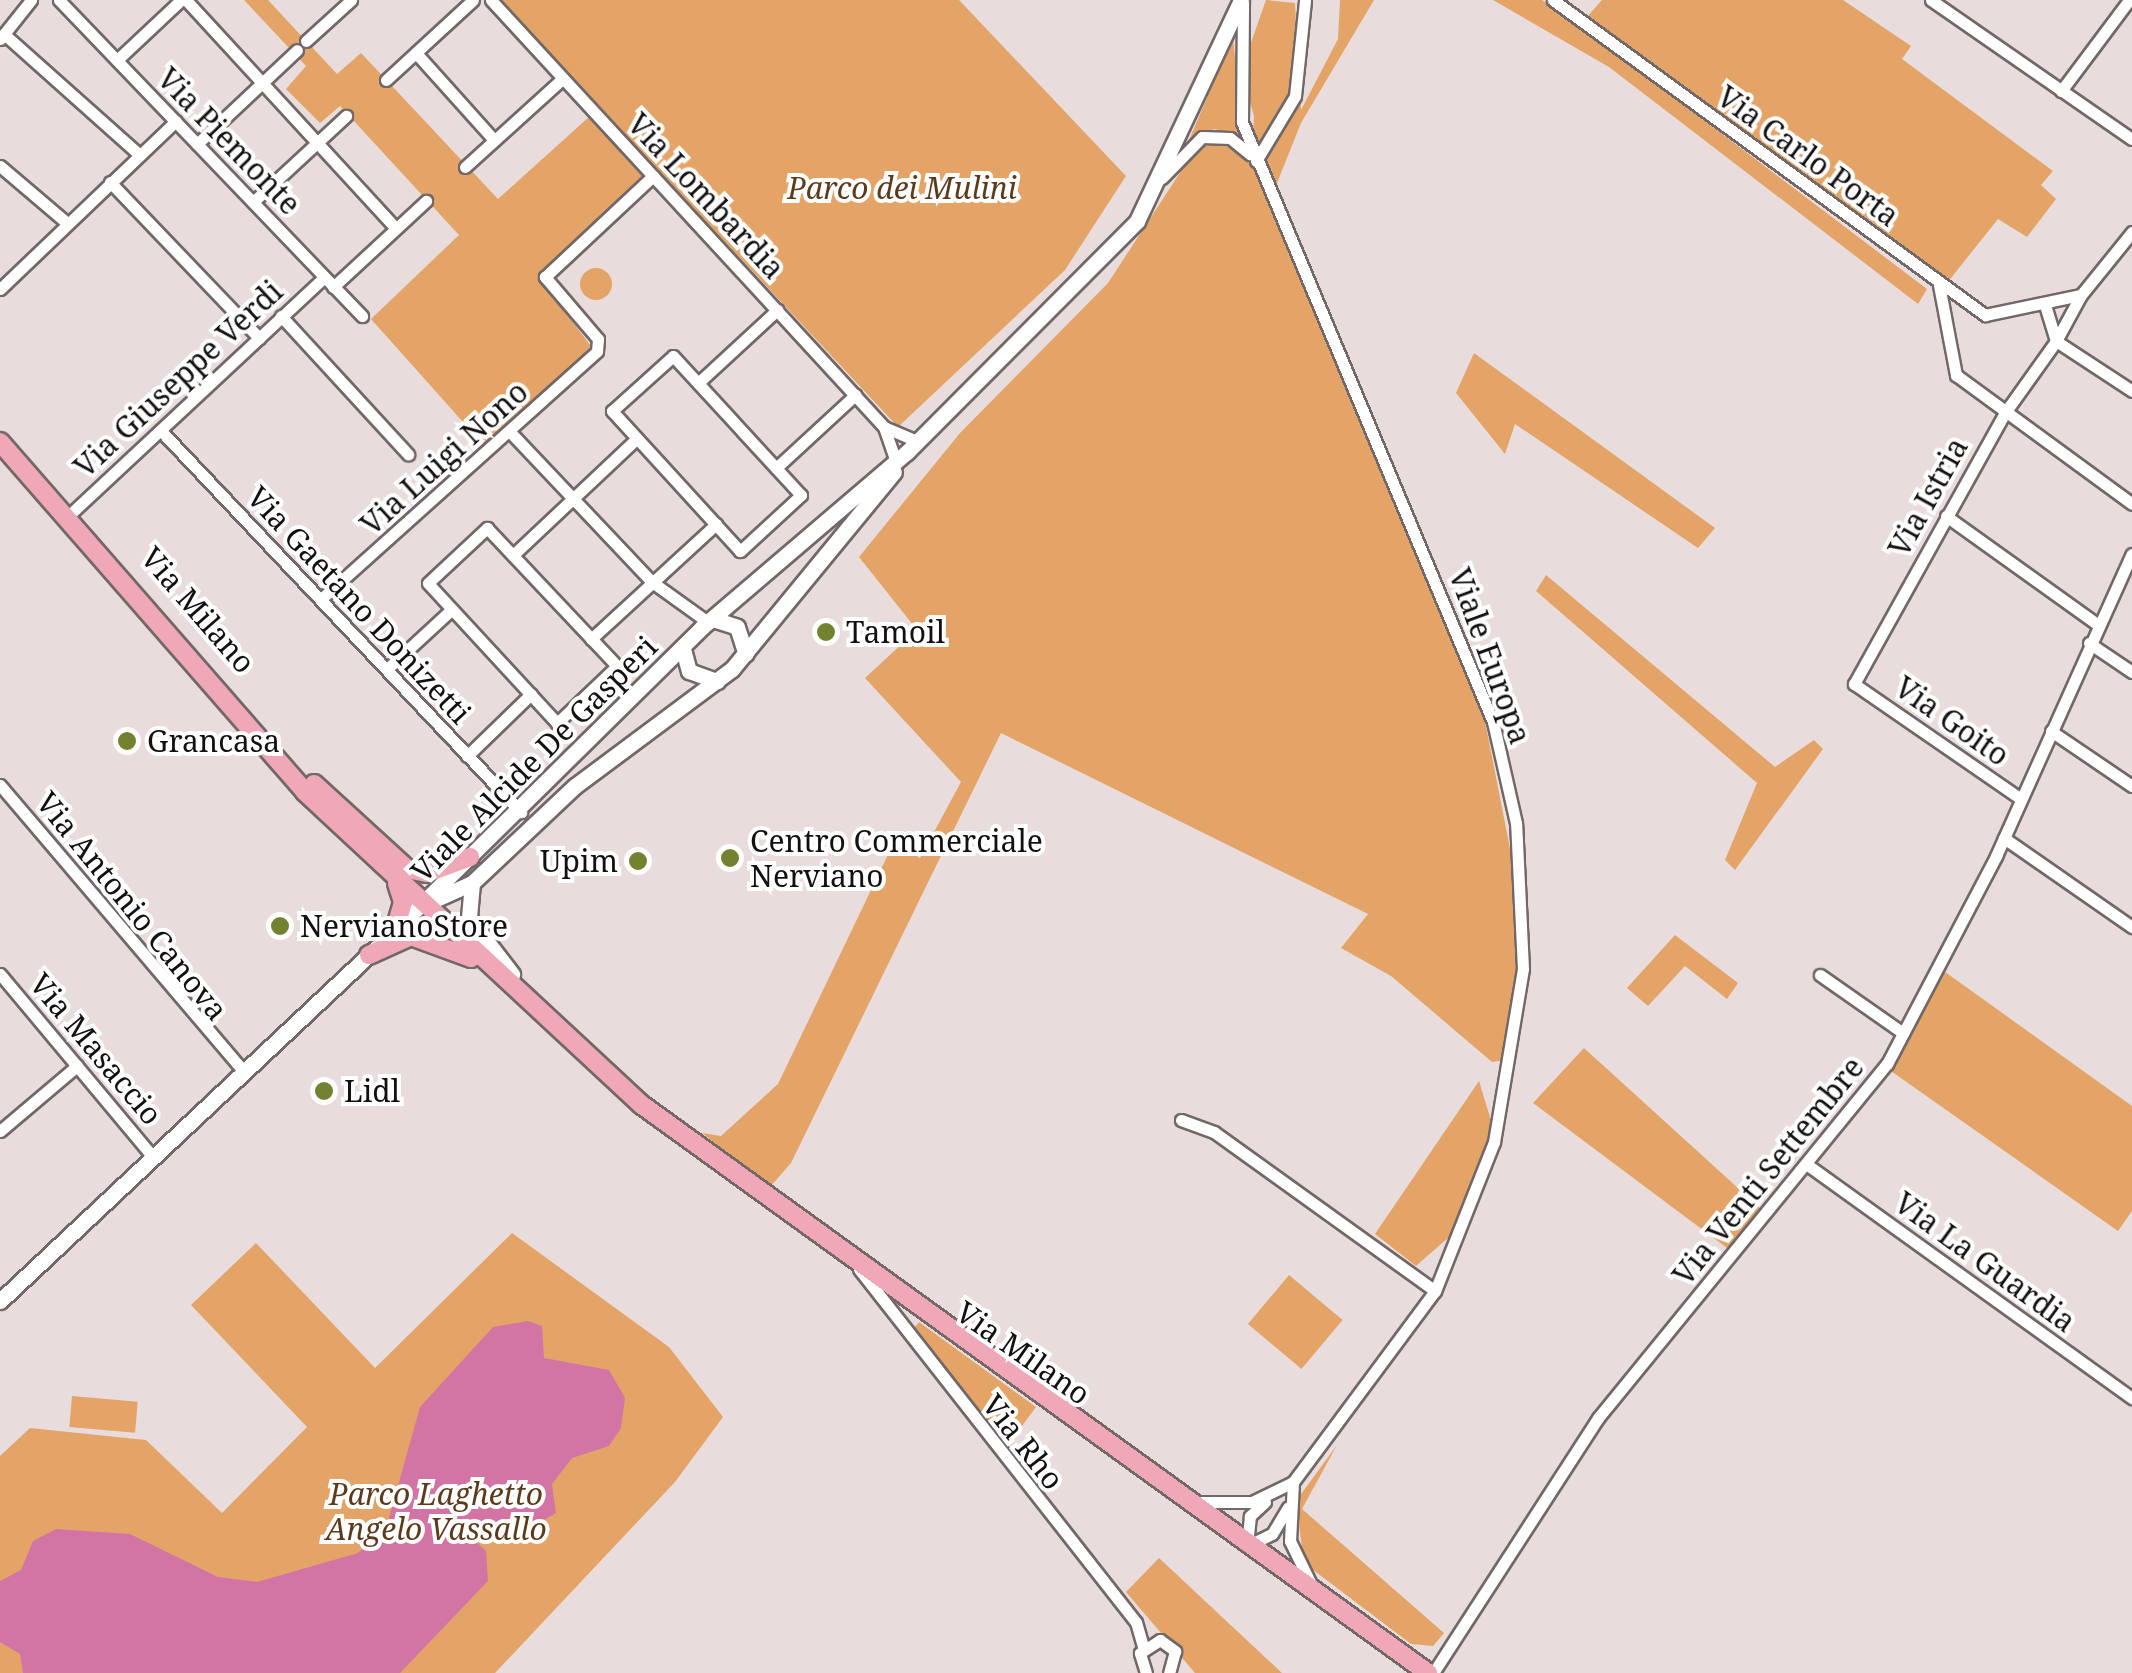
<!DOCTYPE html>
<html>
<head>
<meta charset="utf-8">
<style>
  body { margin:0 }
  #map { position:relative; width:2132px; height:1673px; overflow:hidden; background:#e8dddc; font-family:"Noto Serif",serif }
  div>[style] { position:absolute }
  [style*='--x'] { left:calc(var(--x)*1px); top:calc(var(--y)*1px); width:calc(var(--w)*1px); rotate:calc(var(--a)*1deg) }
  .green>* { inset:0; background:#e4a467; transform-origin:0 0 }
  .round { border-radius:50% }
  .water>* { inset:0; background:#d275a5 }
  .roads { filter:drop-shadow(2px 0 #716867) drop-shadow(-2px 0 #716867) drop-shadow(0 2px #716867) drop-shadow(0 -2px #716867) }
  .street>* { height:11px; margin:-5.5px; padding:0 5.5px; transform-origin:5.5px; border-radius:5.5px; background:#fff }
  .secondary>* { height:15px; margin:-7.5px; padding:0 7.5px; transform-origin:7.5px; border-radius:7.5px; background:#fff }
  .primary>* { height:18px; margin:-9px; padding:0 9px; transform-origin:9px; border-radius:9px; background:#f0a7b8 }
  .dots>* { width:28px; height:28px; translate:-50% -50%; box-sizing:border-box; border:5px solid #fff; border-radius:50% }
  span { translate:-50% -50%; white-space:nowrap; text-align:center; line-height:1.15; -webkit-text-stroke:8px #fff; paint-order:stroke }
  .street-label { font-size:30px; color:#141010 }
  .park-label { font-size:30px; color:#5b3b1c; font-style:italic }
  .poi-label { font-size:30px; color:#141010 }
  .left { translate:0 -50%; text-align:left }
  .right { translate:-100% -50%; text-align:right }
</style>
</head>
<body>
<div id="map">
  <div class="green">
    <i style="clip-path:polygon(244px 0,268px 0,337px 74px,361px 53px,498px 199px,590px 116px,649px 177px,540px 278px,593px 349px,488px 450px,371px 319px,459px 235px,340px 106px,320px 123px,286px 89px,306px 66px)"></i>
    <i style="clip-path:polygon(499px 0,959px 0,1126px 176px,1065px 270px,898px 427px)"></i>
    <i style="clip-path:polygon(1266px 0,1295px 3px,1301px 110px,1338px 39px,1340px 0,1374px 0,1301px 123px,1269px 203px,1484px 716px,1515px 874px,1519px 974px,1506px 1060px,1492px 1062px,1391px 976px,1341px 948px,1368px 914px,1001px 733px,791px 1163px,770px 1187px,702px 1133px,721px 1136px,778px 1084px,894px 842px,920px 858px,961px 782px,865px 678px,917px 630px,859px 557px,960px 433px,1108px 283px,1200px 142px,1228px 142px,1251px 164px,1254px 116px,1241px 71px)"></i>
    <i style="clip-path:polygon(1493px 0,1542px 0,1566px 16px,1927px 289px,1918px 304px,1609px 67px)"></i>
    <i style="clip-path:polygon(1602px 0,1843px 0,1911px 46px,1902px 59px,2053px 171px,2041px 185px,2056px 199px,2027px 237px,1998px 219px,1947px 283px,1587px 17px)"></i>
    <i style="clip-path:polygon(1233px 37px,1243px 135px,1214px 129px,1189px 140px)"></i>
    <i class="round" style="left:580px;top:268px;width:32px;height:32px"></i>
    <i style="clip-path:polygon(1474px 353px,1715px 528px,1698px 548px,1515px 424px,1505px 454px,1456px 393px)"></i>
    <i style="clip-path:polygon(1546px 575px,1775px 767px,1814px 740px,1823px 749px,1735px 870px,1725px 860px,1757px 783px,1536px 591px)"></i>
    <i style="clip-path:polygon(1675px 935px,1738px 983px,1727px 999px,1685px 966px,1648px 1006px,1627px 988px)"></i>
    <i style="clip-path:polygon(1941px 969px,2132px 1106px,2132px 1211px,2118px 1231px,1888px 1069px)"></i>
    <i style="clip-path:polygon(1584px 1048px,1761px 1209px,1731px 1251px,1533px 1103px)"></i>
    <i style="clip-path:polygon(1479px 1081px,1493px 1127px,1457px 1230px,1416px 1266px,1375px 1234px)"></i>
    <i style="clip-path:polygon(512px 1233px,669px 1347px,723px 1417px,675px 1482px,495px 1673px,0 1673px,0 1456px,30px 1428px,146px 1440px,222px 1513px,307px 1427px,191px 1305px,256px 1243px,375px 1368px)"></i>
    <i style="left:1289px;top:1275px;width:70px;height:64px;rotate:40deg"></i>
    <i style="clip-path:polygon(919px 1322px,1036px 1407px,1004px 1450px,913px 1329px)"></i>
    <i style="left:72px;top:1396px;width:66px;height:31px;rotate:5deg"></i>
    <i style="clip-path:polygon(1337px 1445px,1302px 1509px,1444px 1633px,1433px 1646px,1411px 1644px,1304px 1563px,1296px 1501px)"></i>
    <i style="clip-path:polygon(1159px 1558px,1282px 1673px,1195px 1673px,1126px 1592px)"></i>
  </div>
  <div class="water">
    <i style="clip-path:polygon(528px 1321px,542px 1326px,544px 1358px,609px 1370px,625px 1398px,621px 1428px,609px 1446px,572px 1458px,552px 1484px,556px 1513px,516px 1536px,464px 1530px,486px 1551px,488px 1581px,400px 1673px,23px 1673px,20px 1654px,0 1642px,0 1581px,21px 1570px,33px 1541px,56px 1529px,130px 1534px,218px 1577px,257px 1582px,358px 1553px,387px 1525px,420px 1407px,493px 1327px)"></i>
  </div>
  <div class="roads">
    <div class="street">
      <i style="--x:59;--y:0;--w:438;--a:46.2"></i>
      <i style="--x:186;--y:0;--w:310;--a:47.4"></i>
      <i style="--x:491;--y:0;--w:580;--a:47.37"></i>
      <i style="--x:884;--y:427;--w:36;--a:71"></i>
      <i style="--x:1553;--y:0;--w:535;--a:36.1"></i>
      <i style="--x:1985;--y:315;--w:98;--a:-11.8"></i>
      <i style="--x:2081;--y:295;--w:81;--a:-51"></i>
      <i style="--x:1931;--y:0;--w:244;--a:34.7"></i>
      <i style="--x:4;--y:34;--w:182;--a:41.7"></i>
      <i style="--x:0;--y:39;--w:50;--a:-51.5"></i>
      <i style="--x:306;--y:41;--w:61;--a:-42.3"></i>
      <i style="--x:416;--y:53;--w:117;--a:48.1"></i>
      <i style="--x:117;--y:60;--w:88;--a:-43.2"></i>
      <i style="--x:386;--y:80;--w:118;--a:-42.6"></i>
      <i style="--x:2061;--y:91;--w:114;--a:-53.2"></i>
      <i style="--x:197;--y:144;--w:137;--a:-43.2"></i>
      <i style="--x:1256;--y:161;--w:76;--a:-59"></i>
      <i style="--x:1295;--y:96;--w:96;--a:-84"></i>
      <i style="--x:0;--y:166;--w:88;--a:40.4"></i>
      <i style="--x:465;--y:167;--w:132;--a:-42.2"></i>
      <i style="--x:1162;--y:178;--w:57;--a:-45.7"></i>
      <i style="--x:1202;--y:137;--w:28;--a:2"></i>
      <i style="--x:1230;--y:138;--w:26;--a:39"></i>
      <i style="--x:110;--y:182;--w:216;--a:46.3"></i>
      <i style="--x:253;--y:202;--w:127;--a:-42.8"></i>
      <i style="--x:1939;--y:285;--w:92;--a:79.3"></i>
      <i style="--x:1956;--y:375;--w:218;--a:36.2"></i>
      <i style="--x:333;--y:287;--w:127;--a:-42.8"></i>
      <i style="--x:0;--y:289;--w:243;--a:-43.7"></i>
      <i style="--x:2081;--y:295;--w:52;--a:118.5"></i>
      <i style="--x:2056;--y:341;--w:91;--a:33.3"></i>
      <i style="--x:281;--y:316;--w:188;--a:47.4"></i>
      <i style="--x:673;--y:356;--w:189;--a:47.4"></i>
      <i style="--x:801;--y:495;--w:83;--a:137.4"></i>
      <i style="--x:740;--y:551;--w:190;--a:-132.4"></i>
      <i style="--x:612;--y:411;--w:82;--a:-42"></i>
      <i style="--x:698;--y:383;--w:108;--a:-42.7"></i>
      <i style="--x:884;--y:427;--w:36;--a:23"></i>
      <i style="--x:162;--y:432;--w:523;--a:46.63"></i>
      <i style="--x:512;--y:434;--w:204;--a:46.6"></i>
      <i style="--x:652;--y:582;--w:70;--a:35.7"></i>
      <i style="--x:776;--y:468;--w:108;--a:-42.7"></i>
      <i style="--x:1946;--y:516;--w:186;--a:35.6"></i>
      <i style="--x:66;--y:518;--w:353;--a:-43"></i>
      <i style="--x:487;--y:528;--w:190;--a:46.7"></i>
      <i style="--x:617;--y:666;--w:83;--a:136.5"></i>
      <i style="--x:557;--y:723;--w:190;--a:-132.7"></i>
      <i style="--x:428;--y:583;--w:81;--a:-43"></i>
      <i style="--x:513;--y:555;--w:170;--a:-43.3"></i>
      <i style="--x:321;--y:599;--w:371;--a:-41.9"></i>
      <i style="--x:597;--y:351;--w:12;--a:-85"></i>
      <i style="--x:598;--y:339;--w:82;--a:-130.5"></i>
      <i style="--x:545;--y:277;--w:148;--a:-43.1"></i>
      <i style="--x:591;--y:639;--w:170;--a:-42.6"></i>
      <i style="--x:2089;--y:643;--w:52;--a:34"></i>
      <i style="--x:387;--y:669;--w:88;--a:-42.7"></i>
      <i style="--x:2051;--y:731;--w:98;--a:34.2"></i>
      <i style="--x:467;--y:756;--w:89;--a:-44.1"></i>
      <i style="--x:0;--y:785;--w:377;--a:49.6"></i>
      <i style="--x:2021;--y:799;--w:203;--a:-145.4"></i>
      <i style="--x:1854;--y:684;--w:309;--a:-60.9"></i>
      <i style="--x:2004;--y:414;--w:90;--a:-54.5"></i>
      <i style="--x:2056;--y:341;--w:38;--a:-107"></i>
      <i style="--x:2004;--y:838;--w:156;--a:34.8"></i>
      <i style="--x:0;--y:974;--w:239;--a:50.1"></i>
      <i style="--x:1820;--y:975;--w:101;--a:34.9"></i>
      <i style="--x:1181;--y:1120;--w:35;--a:20"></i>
      <i style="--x:1214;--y:1132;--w:272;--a:35.7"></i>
      <i style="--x:0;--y:1131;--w:101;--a:-40.2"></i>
      <i style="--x:1809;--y:1166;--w:398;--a:35.7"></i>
      <i style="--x:859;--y:1269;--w:449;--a:51.9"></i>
      <i style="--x:1136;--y:1622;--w:26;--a:74"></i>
      <i style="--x:1293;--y:1482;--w:59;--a:92.9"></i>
      <i style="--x:1290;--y:1541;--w:46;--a:64"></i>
      <i style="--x:1196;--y:1502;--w:56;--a:0"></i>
      <i style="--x:1252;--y:1502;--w:46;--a:-26"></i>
      <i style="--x:1293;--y:1482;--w:238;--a:-53.4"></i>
      <i style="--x:1435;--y:1291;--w:160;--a:-68.4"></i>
      <i style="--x:1494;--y:1142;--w:175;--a:-80.5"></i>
      <i style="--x:1523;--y:969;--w:146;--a:-92.7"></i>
      <i style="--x:1516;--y:823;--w:104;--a:-102.8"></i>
      <i style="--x:1493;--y:722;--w:650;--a:-112.7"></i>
      <i style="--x:1242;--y:122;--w:118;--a:-89.5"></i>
      <i style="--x:1265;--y:1502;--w:21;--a:137"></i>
      <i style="--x:1250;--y:1516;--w:30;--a:96"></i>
      <i style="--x:1247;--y:1546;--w:28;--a:-26"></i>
      <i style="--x:1272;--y:1534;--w:31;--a:-59"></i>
      <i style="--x:1146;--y:1673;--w:21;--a:-107"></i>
      <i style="--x:1140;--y:1653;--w:24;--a:-33"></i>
      <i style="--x:1160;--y:1640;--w:19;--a:36"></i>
      <i style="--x:1175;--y:1651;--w:23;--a:105"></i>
      <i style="--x:1433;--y:1673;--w:304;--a:-57.1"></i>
      <i style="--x:1598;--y:1418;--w:457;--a:-50.8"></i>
      <i style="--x:1887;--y:1064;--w:235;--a:-62.3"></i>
      <i style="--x:1996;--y:856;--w:331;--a:-65.8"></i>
    </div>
    <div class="secondary">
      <i style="--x:713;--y:619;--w:25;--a:18"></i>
      <i style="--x:737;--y:627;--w:28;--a:72"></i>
      <i style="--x:683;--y:649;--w:23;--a:75"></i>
      <i style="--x:689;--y:671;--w:30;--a:20"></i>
      <i style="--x:472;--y:883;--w:35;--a:95"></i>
      <i style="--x:469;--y:918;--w:71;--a:52.5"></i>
      <i style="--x:432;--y:901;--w:44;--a:-24.2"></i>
      <i style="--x:472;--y:883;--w:141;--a:-43.3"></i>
      <i style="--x:575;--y:786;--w:196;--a:-36.7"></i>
      <i style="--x:732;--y:669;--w:255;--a:-50.6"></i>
      <i style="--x:393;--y:932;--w:434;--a:-44.6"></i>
      <i style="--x:702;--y:627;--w:270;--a:-40.5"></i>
      <i style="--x:907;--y:452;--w:326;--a:-45.1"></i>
      <i style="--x:1137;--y:221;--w:244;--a:-64.8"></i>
      <i style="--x:0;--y:1301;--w:516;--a:-43.19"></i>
    </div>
    <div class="primary">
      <i style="--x:0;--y:442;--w:464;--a:48.9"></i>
      <i style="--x:305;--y:792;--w:460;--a:42.9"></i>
      <i style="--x:642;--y:1105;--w:970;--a:35.85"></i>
      <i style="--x:314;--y:784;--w:126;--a:42.4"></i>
      <i style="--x:407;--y:869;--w:20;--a:11"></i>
      <i style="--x:427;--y:873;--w:46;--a:-20.4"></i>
      <i style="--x:395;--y:930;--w:29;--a:-74"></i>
      <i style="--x:403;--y:902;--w:20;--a:-108"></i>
      <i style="--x:369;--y:955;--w:46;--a:-24.3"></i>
      <i style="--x:411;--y:936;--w:64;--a:20.1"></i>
    </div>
  </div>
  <div class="dots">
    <i style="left:826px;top:632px;background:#738230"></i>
    <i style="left:127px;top:741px;background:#738230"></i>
    <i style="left:730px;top:858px;background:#738230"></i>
    <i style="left:638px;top:861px;background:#738230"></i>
    <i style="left:280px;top:926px;background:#738230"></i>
    <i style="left:324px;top:1091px;background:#738230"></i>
  </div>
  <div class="street-label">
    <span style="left:229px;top:141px;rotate:46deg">Via Piemonte</span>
    <span style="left:1808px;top:156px;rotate:36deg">Via Carlo Porta</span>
    <span style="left:706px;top:196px;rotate:47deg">Via Lombardia</span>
    <span style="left:178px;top:379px;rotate:-43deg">Via Giuseppe Verdi</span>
    <span style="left:444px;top:458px;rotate:-42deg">Via Luigi Nono</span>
    <span style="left:1928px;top:497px;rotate:-61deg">Via Istria</span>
    <span style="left:359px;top:605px;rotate:47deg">Via Gaetano Donizetti</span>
    <span style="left:198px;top:610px;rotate:49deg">Via Milano</span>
    <span style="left:1490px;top:656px;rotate:70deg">Viale Europa</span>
    <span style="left:1952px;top:721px;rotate:35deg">Via Goito</span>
    <span style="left:534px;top:759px;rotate:-45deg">Viale Alcide De Gasperi</span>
    <span style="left:132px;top:906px;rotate:51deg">Via Antonio Canova</span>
    <span style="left:96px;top:1049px;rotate:50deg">Via Masaccio</span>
    <span style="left:1768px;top:1171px;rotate:-51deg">Via Venti Settembre</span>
    <span style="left:1985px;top:1262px;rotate:36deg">Via La Guardia</span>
    <span style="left:1023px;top:1353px;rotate:35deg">Via Milano</span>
    <span style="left:1023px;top:1442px;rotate:52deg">Via Rho</span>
  </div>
  <div class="park-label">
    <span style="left:902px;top:188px">Parco dei Mulini</span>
    <span style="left:436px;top:1511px">Parco Laghetto<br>Angelo Vassallo</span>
  </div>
  <div class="poi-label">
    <span class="left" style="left:846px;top:632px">Tamoil</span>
    <span class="left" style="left:147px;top:741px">Grancasa</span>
    <span class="left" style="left:750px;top:858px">Centro Commerciale<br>Nerviano</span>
    <span class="right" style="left:618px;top:861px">Upim</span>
    <span class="left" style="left:300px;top:926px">NervianoStore</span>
    <span class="left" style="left:344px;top:1091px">Lidl</span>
  </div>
</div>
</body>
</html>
